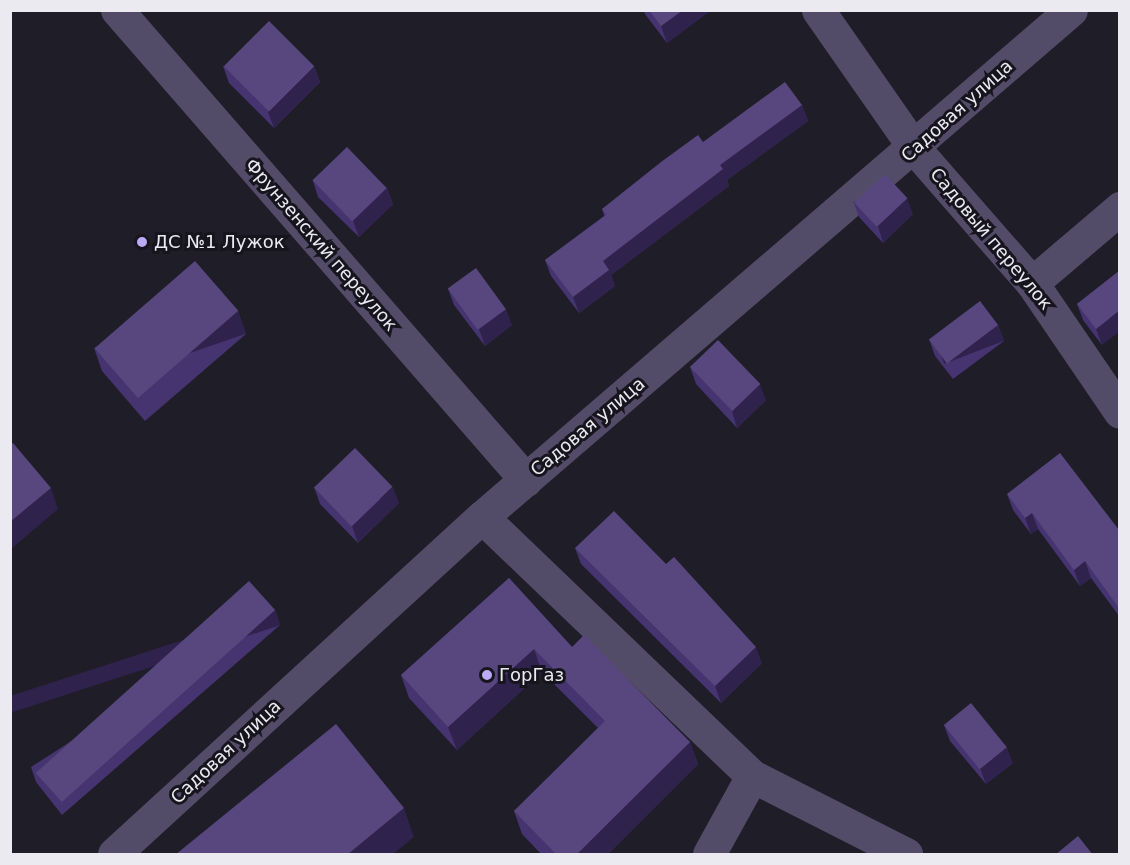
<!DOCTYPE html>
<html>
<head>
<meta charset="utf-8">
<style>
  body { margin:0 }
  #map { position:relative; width:1130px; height:865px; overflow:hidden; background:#1f1d27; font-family:"DejaVu Sans",sans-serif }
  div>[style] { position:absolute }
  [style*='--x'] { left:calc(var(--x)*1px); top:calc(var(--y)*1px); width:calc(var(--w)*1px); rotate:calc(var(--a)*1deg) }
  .minor>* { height:33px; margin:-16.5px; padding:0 16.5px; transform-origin:16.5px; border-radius:16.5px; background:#524c69 }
  .wall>* { inset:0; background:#453470 }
  .shaded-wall>* { inset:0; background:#2f224d; transform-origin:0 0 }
  .building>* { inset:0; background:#57477e; transform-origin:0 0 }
  .dots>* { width:16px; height:16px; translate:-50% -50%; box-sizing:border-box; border:3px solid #16141d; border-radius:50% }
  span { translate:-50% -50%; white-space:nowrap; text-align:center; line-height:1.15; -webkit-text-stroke:6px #16141d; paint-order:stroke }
  .street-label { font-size:18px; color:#ebeaf1 }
  .poi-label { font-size:18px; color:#ebeaf1 }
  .left { translate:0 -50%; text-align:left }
  .frame { position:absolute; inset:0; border:12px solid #ebeaf1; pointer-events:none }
</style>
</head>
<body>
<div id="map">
  <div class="minor">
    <i style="--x:117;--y:10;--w:623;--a:48.97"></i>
    <i style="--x:818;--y:10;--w:169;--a:55.1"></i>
    <i style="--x:915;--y:149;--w:178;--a:48.9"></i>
    <i style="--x:1032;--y:283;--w:156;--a:55.7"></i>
    <i style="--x:1032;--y:283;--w:116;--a:-40.4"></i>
    <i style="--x:482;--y:517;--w:374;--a:43.8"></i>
    <i style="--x:752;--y:776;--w:173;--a:26.9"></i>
    <i style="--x:114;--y:854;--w:499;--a:-42.5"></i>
    <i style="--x:482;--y:517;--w:777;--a:-40.72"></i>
    <i style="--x:709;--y:854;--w:89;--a:-61.1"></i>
  </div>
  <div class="wall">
    <i style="clip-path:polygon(644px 10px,711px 10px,667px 43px,645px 14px)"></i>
    <i style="clip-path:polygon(223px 66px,314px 66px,320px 82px,274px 128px,229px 83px)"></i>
    <i style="clip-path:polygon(802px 105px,808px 121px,727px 180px,729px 186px,611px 275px,615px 286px,579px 313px,551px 276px,545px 260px,604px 216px,602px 209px,703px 142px)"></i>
    <i style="clip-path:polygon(313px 181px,387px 188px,393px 204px,359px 237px,318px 197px)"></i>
    <i style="clip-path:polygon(853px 201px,913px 214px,883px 243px,859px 217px)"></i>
    <i style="clip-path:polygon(1119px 271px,1102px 345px,1083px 320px,1077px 304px)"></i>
    <i style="clip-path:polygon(448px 289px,512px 325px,485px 346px,454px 305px)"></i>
    <i style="clip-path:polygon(238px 311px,246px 334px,145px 421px,102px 371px,94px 348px)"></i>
    <i style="clip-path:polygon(998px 325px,1004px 341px,953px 379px,935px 356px,929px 339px)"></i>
    <i style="clip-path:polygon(690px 367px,766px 400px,737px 428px,696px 384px)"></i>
    <i style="clip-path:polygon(314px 487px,399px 503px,358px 543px,320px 504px)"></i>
    <i style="clip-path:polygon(1007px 494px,1119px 530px,1119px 616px,1091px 578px,1080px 586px,1038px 529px,1031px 534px,1013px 510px)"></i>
    <i style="clip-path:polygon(575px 548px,666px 564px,762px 663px,721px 703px,581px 564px)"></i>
    <i style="clip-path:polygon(509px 578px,572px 647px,690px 742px,698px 764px,607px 855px,542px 855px,522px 834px,514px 811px,598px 728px,542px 672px,457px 750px,409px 698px,401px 675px)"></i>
    <i style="clip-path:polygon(275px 610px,280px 625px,62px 815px,36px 782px,31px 767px)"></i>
    <i style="clip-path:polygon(944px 725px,1013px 763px,986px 784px,950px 741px)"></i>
  </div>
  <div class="shaded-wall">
    <i style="clip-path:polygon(683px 10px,711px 10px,667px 43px,661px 26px)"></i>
    <i style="clip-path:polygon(314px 66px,320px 82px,274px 128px,268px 112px)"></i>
    <i style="clip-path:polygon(802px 105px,808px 121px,727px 180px,729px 186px,611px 275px,615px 286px,579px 313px,573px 297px,603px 261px,720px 165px)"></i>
    <i style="clip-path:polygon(387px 188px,393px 204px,359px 237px,353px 221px)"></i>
    <i style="clip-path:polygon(907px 198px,913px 214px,883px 243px,878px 226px)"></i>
    <i style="clip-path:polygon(506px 309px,512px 325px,485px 346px,479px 329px)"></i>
    <i style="left:238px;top:311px;width:24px;height:133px;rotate:71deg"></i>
    <i style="clip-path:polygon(1119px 311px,1119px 332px,1102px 345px,1096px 329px)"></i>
    <i style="left:998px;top:325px;width:17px;height:64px;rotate:69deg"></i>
    <i style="clip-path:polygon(760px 384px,766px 400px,737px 428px,732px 411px)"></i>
    <i style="clip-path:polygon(393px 487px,399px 503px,358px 543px,352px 526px)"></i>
    <i style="clip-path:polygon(51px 488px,58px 509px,10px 550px,10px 522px)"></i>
    <i style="clip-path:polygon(1032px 513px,1038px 529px,1031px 534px,1025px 518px)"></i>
    <i style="clip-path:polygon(1085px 561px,1091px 578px,1080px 586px,1074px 570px)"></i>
    <i style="left:275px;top:610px;width:16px;height:289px;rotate:72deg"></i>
    <i style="clip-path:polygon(756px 647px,762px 663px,721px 703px,715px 686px)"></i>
    <i style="clip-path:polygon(534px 649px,542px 672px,457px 750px,448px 727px)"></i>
    <i style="clip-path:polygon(690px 742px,698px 764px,607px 855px,576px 855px)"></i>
    <i style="clip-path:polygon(1007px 747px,1013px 763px,986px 784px,980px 768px)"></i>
    <i style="clip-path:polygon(404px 808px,414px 837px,392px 855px,347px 855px)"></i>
  </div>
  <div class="building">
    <i style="clip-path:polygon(649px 10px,683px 10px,661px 26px)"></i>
    <i style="left:269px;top:21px;width:64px;height:64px;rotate:45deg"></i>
    <i style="clip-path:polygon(785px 82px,802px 105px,720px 165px,723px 169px,603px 261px,609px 270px,573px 297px,545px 260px,606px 215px,602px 209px,661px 162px,698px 135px,703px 142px)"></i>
    <i style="left:347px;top:147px;width:57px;height:48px;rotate:46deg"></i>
    <i style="left:885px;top:174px;width:33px;height:42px;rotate:47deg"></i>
    <i style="left:195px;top:261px;width:66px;height:133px;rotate:49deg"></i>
    <i style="left:476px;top:268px;width:51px;height:35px;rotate:54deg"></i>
    <i style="clip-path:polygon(1119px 271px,1119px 311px,1096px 329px,1077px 304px)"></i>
    <i style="left:980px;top:301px;width:30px;height:64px;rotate:53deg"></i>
    <i style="left:718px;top:340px;width:61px;height:39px;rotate:46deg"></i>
    <i style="clip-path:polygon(13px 443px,51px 488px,10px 522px,10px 445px)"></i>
    <i style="left:355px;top:448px;width:54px;height:57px;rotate:46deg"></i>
    <i style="clip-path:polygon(1060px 453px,1119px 530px,1119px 608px,1085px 561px,1074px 570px,1032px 513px,1025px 518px,1007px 494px)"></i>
    <i style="clip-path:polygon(614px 511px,666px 564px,674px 557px,756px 647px,715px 686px,575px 548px)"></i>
    <i style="clip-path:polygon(509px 578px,572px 647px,584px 635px,690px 742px,576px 855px,557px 855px,514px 811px,605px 721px,534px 649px,448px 727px,401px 675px)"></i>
    <i style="left:249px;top:581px;width:39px;height:287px;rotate:48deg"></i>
    <i style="left:971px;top:703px;width:57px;height:35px;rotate:51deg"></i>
    <i style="clip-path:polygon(336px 724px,404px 808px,347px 855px,175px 855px)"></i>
    <i style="clip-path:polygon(1078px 836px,1093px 855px,1055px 855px)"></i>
  </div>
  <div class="dots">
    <i style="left:142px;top:242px;background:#bbaaf6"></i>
    <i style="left:487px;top:675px;background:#bbaaf6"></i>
  </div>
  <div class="street-label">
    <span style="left:957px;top:111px;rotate:-42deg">Садовая улица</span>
    <span style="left:991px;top:239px;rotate:50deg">Садовый переулок</span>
    <span style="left:321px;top:245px;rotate:49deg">Фрунзенский переулок</span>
    <span style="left:588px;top:427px;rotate:-40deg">Садовая улица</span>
    <span style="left:226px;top:752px;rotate:-43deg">Садовая улица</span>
  </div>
  <div class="poi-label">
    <span class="left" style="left:154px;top:242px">ДС №1 Лужок</span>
    <span class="left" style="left:499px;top:675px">ГорГаз</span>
  </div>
  <div class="frame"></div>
</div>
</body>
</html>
